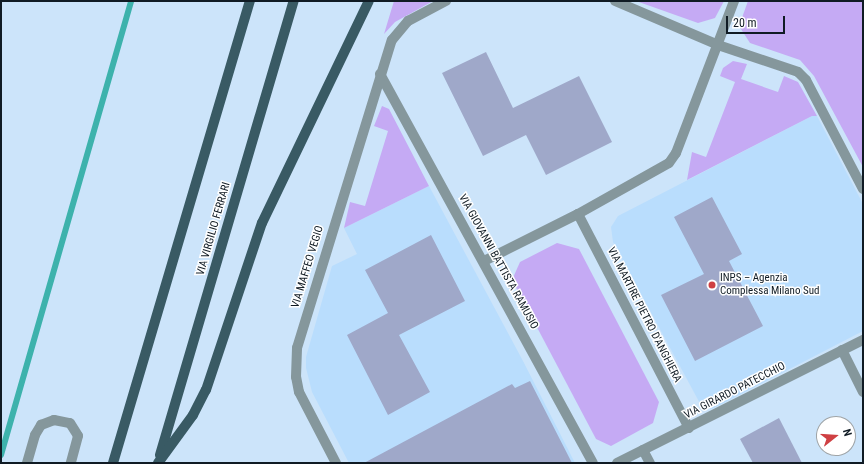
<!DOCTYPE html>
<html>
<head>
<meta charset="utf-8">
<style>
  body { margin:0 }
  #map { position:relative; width:864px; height:464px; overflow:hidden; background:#cce4fa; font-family:"Roboto Condensed",sans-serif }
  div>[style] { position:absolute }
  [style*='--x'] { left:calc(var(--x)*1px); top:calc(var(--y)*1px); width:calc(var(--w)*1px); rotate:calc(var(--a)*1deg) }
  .built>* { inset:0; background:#b9ddfd }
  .green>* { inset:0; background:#c5aaf4 }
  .stream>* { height:6px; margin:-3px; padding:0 3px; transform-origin:3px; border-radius:3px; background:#3db2ac }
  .building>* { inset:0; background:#9fa8c9 }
  .minor>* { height:10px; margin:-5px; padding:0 5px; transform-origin:5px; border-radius:5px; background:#85979c }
  .major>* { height:10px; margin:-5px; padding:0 5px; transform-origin:5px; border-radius:5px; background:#395a64 }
  .dots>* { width:11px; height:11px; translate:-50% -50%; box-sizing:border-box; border:2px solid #fff; border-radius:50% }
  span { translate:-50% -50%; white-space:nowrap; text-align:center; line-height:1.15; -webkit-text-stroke:3px #fff; paint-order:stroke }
  .street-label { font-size:11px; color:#101b24 }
  .poi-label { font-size:11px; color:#101b24 }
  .left { translate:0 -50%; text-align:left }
  .frame { position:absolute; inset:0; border:2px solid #101b24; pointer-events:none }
  .north { position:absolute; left:816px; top:416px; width:40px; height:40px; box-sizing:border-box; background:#fff; border:1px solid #9fa4a7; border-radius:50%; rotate:73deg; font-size:11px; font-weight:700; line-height:16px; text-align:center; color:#101b24 }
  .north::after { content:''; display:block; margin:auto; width:14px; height:18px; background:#cf4043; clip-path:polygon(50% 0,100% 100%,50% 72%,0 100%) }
  .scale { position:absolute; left:726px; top:16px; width:59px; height:18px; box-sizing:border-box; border:2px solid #101b24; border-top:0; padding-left:5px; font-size:12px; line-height:14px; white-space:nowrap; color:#101b24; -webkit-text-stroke:3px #fff; paint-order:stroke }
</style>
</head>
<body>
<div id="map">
  <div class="built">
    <i style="clip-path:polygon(812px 116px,817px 116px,863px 204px,863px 331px,712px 409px,703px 409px,613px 242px,611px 227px,618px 216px)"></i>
    <i style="clip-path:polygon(429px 186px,523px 361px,575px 463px,349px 463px,312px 392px,306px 368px,306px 357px,332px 266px,357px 254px,344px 228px)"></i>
  </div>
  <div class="green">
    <i style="clip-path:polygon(394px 1px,433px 1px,395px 22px,384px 34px)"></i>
    <i style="clip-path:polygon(636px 1px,724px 1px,715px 18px,698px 23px)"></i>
    <i style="clip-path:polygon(748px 1px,863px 1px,863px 167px,814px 76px,800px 60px,750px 43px,739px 26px)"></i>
    <i style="clip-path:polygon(733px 61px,747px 64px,741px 79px,778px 92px,784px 76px,798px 82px,817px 116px,812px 116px,687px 180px,692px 152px,706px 157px,735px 82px,720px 76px,723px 68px)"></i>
    <i style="clip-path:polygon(382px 106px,389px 109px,429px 186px,344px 228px,350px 202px,365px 206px,388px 131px,374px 126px)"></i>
    <i style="clip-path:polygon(557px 243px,579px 249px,659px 402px,653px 423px,611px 446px,596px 439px,512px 280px,520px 262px)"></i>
  </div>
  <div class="stream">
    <i style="--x:1;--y:455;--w:472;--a:-74"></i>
  </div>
  <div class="building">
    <i style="clip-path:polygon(486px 52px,513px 108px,579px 76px,612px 142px,546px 175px,526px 135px,483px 156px,442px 73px)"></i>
    <i style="clip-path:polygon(712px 197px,742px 254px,729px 261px,763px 326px,695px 361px,661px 295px,704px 274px,674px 217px)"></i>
    <i style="clip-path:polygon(431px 235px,465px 301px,399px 335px,430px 392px,388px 415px,347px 335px,388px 313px,365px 270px)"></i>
    <i style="clip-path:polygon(530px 381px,572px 463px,364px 463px,512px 384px,515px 388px)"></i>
    <i style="clip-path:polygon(779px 418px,802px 463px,753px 463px,740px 439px)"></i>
  </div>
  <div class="minor">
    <i style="--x:615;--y:1;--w:112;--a:23.1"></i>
    <i style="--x:718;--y:45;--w:84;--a:18.6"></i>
    <i style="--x:798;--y:72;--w:11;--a:45"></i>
    <i style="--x:806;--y:80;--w:123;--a:62.4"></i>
    <i style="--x:380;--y:74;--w:443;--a:61.3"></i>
    <i style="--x:578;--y:214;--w:241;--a:62.6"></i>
    <i style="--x:484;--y:261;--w:105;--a:-26.6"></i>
    <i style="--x:578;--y:214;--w:104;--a:-29.3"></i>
    <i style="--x:669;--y:163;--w:12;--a:-55"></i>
    <i style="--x:676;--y:153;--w:163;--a:-69.1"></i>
    <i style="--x:842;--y:350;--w:47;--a:63.4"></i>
    <i style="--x:643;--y:450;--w:15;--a:62"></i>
    <i style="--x:27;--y:463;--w:29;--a:-74"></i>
    <i style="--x:35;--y:435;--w:12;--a:-59"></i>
    <i style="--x:41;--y:425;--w:14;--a:-21"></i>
    <i style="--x:54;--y:420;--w:16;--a:11"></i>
    <i style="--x:70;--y:423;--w:15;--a:58"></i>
    <i style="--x:78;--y:436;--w:28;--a:105"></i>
    <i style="--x:336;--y:463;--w:80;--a:-117.5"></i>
    <i style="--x:299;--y:392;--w:15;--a:-101"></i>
    <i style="--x:296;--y:377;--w:29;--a:-88"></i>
    <i style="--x:297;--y:348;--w:322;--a:-72.9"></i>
    <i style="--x:392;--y:40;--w:25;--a:-50"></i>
    <i style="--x:408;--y:21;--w:43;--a:-27.8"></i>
    <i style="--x:617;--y:463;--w:275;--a:-26.6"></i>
  </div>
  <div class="major">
    <i style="--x:160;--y:455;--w:473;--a:-73.6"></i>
    <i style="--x:113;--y:463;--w:482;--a:-73.5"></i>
    <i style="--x:158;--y:463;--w:59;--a:-53.9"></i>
    <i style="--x:193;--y:415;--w:28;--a:-63"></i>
    <i style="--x:206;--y:390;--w:176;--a:-71.5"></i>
    <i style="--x:262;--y:223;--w:246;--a:-64.3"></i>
  </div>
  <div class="dots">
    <i style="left:712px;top:285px;background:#cf4043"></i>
  </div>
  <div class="street-label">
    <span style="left:214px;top:229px;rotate:-74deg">VIA VIRGILIO FERRARI</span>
    <span style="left:498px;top:262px;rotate:61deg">VIA GIOVANNI BATTISTA RAMUSIO</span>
    <span style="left:308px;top:267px;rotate:-73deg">VIA MAFFEO VEGIO</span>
    <span style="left:644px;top:315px;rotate:63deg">VIA MARTIRE PIETRO D'ANGHIERA</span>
    <span style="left:735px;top:391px;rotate:-27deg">VIA GIRARDO PATECCHIO</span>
  </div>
  <div class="poi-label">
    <span class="left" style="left:720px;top:285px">INPS – Agenzia<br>Complessa Milano Sud</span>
  </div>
  <div class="frame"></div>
  <div class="north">N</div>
  <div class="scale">20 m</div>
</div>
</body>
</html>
